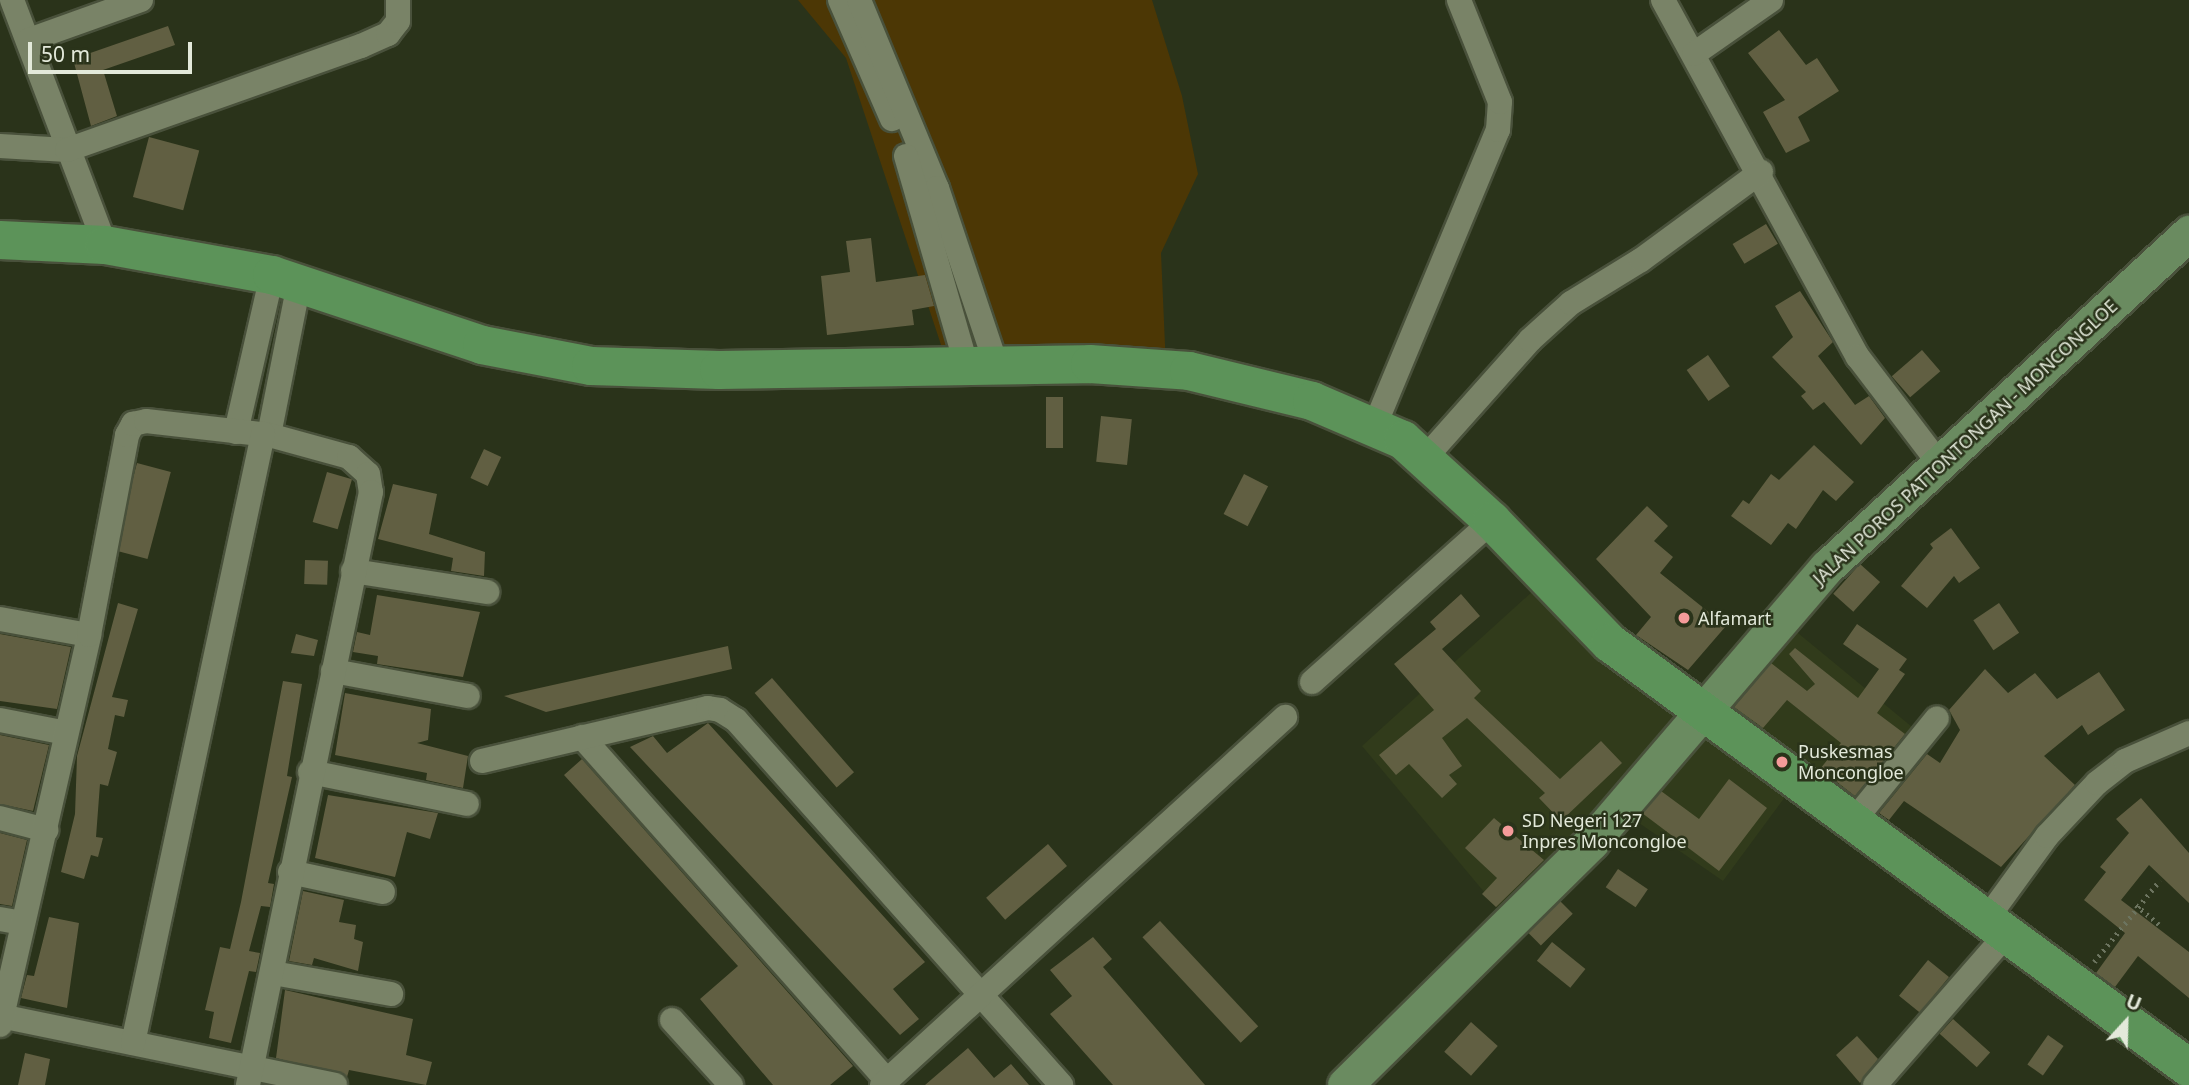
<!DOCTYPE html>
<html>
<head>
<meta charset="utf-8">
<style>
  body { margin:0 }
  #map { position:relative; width:2189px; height:1085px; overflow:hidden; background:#2a331a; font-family:"Noto Sans",sans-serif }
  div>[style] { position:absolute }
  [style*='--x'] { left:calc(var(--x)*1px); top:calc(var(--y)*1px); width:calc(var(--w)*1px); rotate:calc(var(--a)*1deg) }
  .built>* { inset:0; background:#313b1b }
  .green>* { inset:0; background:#4c3705 }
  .building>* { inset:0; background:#615f42; transform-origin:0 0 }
  .path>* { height:4.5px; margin-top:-2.25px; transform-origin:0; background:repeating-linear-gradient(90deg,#6c745f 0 2px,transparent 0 7px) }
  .roads { filter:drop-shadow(2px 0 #49513b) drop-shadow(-2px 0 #49513b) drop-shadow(0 2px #49513b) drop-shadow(0 -2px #49513b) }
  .street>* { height:24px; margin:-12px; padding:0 12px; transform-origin:12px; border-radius:12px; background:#798367 }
  .secondary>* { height:35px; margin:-17.5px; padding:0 17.5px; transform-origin:17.5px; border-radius:17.5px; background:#6a8b60 }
  .primary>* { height:38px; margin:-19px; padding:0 19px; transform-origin:19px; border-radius:19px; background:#5c9359 }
  .dots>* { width:19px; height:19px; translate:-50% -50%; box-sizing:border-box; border:4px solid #2a331a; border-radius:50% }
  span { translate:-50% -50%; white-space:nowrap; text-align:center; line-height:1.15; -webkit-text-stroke:5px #2a331a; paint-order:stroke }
  .street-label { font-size:18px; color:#e3e9da }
  .poi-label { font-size:18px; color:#e3e9da }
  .left { translate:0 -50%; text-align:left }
  .north { position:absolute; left:2091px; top:987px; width:70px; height:70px; -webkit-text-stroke:5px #2a331a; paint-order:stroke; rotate:22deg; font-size:19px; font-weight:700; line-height:28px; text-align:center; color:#e3e9da }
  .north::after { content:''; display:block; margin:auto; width:24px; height:32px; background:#e3e9da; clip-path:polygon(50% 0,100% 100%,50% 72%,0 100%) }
  .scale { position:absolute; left:28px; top:42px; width:164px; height:32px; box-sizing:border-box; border:4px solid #e3e9da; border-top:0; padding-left:9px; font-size:21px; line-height:24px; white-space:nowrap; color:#e3e9da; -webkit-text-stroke:5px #2a331a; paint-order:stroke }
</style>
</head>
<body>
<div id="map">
  <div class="built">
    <i style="clip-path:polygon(1533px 591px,1681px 722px,1505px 917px,1362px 746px)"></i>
    <i style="clip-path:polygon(1787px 624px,1917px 731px,1840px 832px,1788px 793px,1723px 881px,1626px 814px)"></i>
  </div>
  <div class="green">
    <i style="clip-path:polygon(798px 0,1152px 0,1182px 96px,1198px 174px,1161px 253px,1166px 368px,951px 375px,846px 58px)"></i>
  </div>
  <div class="building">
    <i style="clip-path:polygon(168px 26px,175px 45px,103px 70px,117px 116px,91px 126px,73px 59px)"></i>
    <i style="clip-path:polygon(1779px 30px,1806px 65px,1817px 58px,1839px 91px,1798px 117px,1810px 141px,1786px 153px,1763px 112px,1785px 100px,1748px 53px)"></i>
    <i style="left:149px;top:137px;width:52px;height:62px;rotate:15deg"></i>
    <i style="left:1766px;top:224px;width:23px;height:39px;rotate:59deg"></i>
    <i style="clip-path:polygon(871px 238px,876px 282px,925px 275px,934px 306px,912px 310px,914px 325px,827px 335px,821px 276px,850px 272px,846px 241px)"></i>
    <i style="clip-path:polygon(1800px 291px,1833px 342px,1818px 356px,1855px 405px,1869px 396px,1885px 418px,1861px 445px,1824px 402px,1813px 410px,1801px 396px,1806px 392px,1772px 357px,1793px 337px,1775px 306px)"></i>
    <i style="left:1922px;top:350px;width:28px;height:40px;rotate:49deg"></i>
    <i style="left:1708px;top:355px;width:38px;height:26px;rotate:55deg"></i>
    <i style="left:1046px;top:397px;width:17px;height:51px"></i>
    <i style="left:1101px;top:416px;width:31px;height:46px;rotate:6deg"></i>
    <i style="clip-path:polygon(1814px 445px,1854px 482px,1836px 501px,1823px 490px,1796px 529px,1788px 523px,1771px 545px,1731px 516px,1743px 500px,1749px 504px,1771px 474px,1779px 480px)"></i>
    <i style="left:484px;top:449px;width:19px;height:32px;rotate:25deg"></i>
    <i style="left:137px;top:463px;width:35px;height:90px;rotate:15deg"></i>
    <i style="left:327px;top:472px;width:26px;height:52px;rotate:16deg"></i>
    <i style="left:1244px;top:474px;width:27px;height:45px;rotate:27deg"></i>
    <i style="clip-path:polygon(393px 484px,437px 494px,429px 534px,485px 552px,484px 576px,451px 571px,453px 558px,378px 539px)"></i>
    <i style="clip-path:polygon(1647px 506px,1668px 526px,1654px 541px,1673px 557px,1660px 573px,1726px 626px,1688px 670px,1636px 635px,1651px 617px,1596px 559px)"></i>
    <i style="clip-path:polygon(1951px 528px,1980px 568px,1959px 583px,1954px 576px,1927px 608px,1901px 586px,1933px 548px,1930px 544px)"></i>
    <i style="left:305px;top:560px;width:23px;height:24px;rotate:2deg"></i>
    <i style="left:1860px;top:564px;width:27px;height:40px;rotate:42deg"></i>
    <i style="clip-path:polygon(1461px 594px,1480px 616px,1442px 649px,1481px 691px,1474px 698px,1560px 779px,1601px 741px,1622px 763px,1561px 821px,1539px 798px,1545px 793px,1467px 718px,1442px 738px,1462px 766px,1449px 775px,1457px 784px,1442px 798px,1409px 764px,1396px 775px,1379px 755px,1434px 710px,1394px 664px,1436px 629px,1430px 622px)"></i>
    <i style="clip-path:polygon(377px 595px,480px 612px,463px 677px,377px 664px,378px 656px,353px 652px,357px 632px,370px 635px)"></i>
    <i style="clip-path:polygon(118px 603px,138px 609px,112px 697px,128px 700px,124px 717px,115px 715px,108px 749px,117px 752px,108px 786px,100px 784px,96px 837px,103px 838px,98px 857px,91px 855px,84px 879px,61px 872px,75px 814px,77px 756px)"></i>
    <i style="left:1999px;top:603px;width:36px;height:31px;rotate:56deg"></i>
    <i style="clip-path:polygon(1857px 624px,1907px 659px,1899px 670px,1905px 674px,1877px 713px,1905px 734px,1855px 796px,1820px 769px,1841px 743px,1787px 700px,1763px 728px,1734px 707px,1771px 663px,1807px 691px,1815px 684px,1789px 654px,1795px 648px,1858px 698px,1879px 669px,1843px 644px)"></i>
    <i style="clip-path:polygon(0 634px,71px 647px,57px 709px,0 701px)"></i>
    <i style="clip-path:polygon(296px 634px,318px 640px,314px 656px,291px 653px)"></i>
    <i style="clip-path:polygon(728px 646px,732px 669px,546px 712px,504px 696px)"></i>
    <i style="clip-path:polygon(1985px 669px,2008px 693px,2035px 673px,2057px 699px,2099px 672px,2125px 710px,2088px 735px,2082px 725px,2044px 756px,2075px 785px,2001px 867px,1904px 801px,1889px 820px,1879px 813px,1927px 754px,1940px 763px,1960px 730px,1949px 710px)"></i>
    <i style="left:772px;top:678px;width:125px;height:23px;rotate:49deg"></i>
    <i style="clip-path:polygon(283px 681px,302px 684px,287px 776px,292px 777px,268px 883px,274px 884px,270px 907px,261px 906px,249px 951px,260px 953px,256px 972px,249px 971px,231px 1043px,209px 1038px,214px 1012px,205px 1010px,220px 947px,230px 949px,241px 902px)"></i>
    <i style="clip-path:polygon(345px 693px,431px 709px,428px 740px,417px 743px,468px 756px,463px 788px,426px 780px,427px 773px,335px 755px)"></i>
    <i style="clip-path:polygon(708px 723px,925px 962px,893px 989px,919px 1019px,900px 1035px,630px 747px,653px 736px,667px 753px)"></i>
    <i style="clip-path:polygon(0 735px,49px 745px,33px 811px,0 804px)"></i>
    <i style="clip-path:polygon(582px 759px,853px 1066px,830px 1085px,773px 1085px,700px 999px,738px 966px,564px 775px)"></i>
    <i style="clip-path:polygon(1729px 779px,1767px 808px,1719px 871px,1642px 813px,1661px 791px,1699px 819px)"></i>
    <i style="clip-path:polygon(328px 795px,438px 813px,430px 839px,407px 832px,395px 877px,315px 858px)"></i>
    <i style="clip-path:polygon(2141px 798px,2189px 853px,2189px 903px,2149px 865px,2121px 900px,2189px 952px,2189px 998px,2138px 956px,2115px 987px,2096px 973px,2125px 933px,2084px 900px,2106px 872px,2100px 867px,2129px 833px,2116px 819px)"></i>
    <i style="clip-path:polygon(1494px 818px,1544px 860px,1496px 907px,1482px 894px,1497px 878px,1465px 848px)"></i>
    <i style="clip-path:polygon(0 833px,27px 840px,12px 906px,0 904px)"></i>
    <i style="left:1048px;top:844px;width:29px;height:82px;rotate:49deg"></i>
    <i style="left:1618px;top:869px;width:36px;height:22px;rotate:34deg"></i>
    <i style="clip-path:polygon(303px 891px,344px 900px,339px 922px,356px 925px,354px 939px,363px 942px,358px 971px,314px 958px,312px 965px,289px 961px)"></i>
    <i style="left:1560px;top:901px;width:18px;height:45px;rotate:45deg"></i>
    <i style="clip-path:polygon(49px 917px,79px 923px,67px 1008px,21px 998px,27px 975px,34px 976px)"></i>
    <i style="left:1160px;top:921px;width:144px;height:24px;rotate:47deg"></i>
    <i style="clip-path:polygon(1093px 937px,1112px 959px,1103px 967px,1205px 1085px,1113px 1085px,1050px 1014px,1072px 996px,1050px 970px)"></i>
    <i style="left:1552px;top:942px;width:43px;height:24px;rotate:39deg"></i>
    <i style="left:1928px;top:960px;width:27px;height:46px;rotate:39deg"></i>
    <i style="clip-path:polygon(285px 990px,413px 1019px,406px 1055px,432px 1062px,426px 1085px,349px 1070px,347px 1077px,276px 1058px)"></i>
    <i style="left:1953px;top:1019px;width:50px;height:20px;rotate:42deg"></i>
    <i style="left:1471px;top:1022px;width:36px;height:40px;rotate:42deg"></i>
    <i style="left:2048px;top:1035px;width:19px;height:36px;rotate:35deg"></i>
    <i style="clip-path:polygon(1857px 1036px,1878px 1059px,1860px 1083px,1836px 1055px)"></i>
    <i style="clip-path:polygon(968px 1048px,994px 1078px,1011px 1064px,1029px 1085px,925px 1085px)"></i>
    <i style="clip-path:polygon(25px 1053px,50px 1059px,45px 1085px,18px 1085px)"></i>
  </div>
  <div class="path">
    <i style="--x:2136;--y:905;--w:31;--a:40"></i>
    <i style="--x:2094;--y:962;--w:105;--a:-51.2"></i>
  </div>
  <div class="roads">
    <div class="street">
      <i style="--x:12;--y:0;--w:262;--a:69.2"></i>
      <i style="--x:840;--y:0;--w:130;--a:66.4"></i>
      <i style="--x:859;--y:0;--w:204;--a:67.5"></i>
      <i style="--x:937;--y:188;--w:186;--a:71.5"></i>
      <i style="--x:1663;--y:0;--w:407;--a:61.4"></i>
      <i style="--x:1858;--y:357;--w:132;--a:52.7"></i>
      <i style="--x:29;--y:40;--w:119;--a:-19.7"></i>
      <i style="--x:1694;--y:54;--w:94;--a:-35"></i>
      <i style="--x:0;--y:146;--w:67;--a:3.4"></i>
      <i style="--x:67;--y:150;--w:312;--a:-19.5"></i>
      <i style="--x:361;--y:46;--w:30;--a:-24"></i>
      <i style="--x:388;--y:34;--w:16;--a:-52"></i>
      <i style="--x:398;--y:21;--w:21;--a:-90"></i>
      <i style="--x:906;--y:156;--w:216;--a:73.9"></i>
      <i style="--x:1375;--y:425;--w:320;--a:-67.4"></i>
      <i style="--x:1498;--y:130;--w:28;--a:-86"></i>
      <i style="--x:1500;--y:102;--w:110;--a:-111.9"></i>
      <i style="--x:236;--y:432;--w:161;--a:-77.1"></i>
      <i style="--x:269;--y:435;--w:155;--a:-78.8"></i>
      <i style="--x:1425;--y:458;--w:158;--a:-48.3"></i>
      <i style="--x:1530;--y:340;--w:55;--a:-42.1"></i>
      <i style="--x:1571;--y:303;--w:82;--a:-31.6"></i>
      <i style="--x:1641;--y:260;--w:149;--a:-36.3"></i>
      <i style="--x:353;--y:571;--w:136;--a:8.9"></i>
      <i style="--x:0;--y:619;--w:90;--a:10.2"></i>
      <i style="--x:333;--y:671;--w:137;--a:10.5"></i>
      <i style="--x:1312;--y:682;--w:241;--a:-41.8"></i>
      <i style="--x:0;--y:720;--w:67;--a:11.1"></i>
      <i style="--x:582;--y:737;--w:459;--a:48.4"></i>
      <i style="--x:482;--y:761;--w:232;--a:-13.2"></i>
      <i style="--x:708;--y:708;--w:12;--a:9"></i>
      <i style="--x:720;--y:710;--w:19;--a:32"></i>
      <i style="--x:736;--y:720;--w:489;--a:48.3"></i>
      <i style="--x:310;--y:772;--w:160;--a:11.5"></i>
      <i style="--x:0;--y:818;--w:48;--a:14.6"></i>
      <i style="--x:1851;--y:824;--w:136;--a:-50.9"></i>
      <i style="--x:290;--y:872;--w:95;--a:12.1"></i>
      <i style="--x:0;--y:919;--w:22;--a:10"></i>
      <i style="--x:1986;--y:920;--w:104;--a:-54"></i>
      <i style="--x:2047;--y:836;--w:73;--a:-46.7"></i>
      <i style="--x:2097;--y:783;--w:36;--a:-38"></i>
      <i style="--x:2125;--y:761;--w:70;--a:-23.6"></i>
      <i style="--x:273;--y:973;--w:120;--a:10.1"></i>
      <i style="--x:0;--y:1016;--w:342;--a:11.6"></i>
      <i style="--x:672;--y:1020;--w:88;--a:47.8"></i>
      <i style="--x:0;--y:1025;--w:400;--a:-77.1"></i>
      <i style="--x:89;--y:635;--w:204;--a:-79.2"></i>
      <i style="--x:127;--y:435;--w:13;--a:-61"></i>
      <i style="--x:133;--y:424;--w:13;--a:-13"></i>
      <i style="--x:146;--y:421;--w:124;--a:6.5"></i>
      <i style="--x:269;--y:435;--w:83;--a:15.4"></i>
      <i style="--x:349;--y:457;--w:25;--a:42"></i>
      <i style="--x:368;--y:474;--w:18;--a:81"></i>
      <i style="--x:371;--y:492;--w:606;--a:101.72"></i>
      <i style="--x:133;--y:1043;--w:623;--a:-77.95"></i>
      <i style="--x:882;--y:1085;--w:546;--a:-42.4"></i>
      <i style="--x:1875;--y:1085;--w:199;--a:-48.9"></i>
    </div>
    <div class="secondary">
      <i style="--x:1345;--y:1085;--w:346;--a:-44.6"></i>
      <i style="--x:1591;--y:842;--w:362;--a:-49.4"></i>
      <i style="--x:1827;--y:567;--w:493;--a:-42.7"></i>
    </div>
    <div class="primary">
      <i style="--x:0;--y:240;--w:105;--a:2.7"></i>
      <i style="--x:105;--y:245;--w:170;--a:10.2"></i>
      <i style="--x:272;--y:275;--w:221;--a:18.4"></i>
      <i style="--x:482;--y:345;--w:111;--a:10.9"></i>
      <i style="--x:591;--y:366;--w:128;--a:1.8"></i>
      <i style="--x:719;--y:370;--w:371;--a:-0.9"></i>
      <i style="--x:1090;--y:364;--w:99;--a:4"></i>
      <i style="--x:1189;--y:371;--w:127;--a:13.7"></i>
      <i style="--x:1312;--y:401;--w:99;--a:23.2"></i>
      <i style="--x:1403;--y:440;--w:120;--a:42.3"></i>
      <i style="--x:1492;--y:521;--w:170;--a:46"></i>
      <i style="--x:1610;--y:643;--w:718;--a:36.28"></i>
    </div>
  </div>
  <div class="dots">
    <i style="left:1684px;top:618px;background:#f59b9a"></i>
    <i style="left:1782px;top:762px;background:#f59b9a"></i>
    <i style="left:1508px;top:831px;background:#f59b9a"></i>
  </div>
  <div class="street-label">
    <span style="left:1965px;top:442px;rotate:-43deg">JALAN POROS PATTONTONGAN - MONCONGLOE</span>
  </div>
  <div class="poi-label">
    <span class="left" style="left:1698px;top:618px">Alfamart</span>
    <span class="left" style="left:1798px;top:762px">Puskesmas<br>Moncongloe</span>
    <span class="left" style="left:1522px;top:831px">SD Negeri 127<br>Inpres Moncongloe</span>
  </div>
  <div class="north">U</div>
  <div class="scale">50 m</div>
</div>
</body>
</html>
